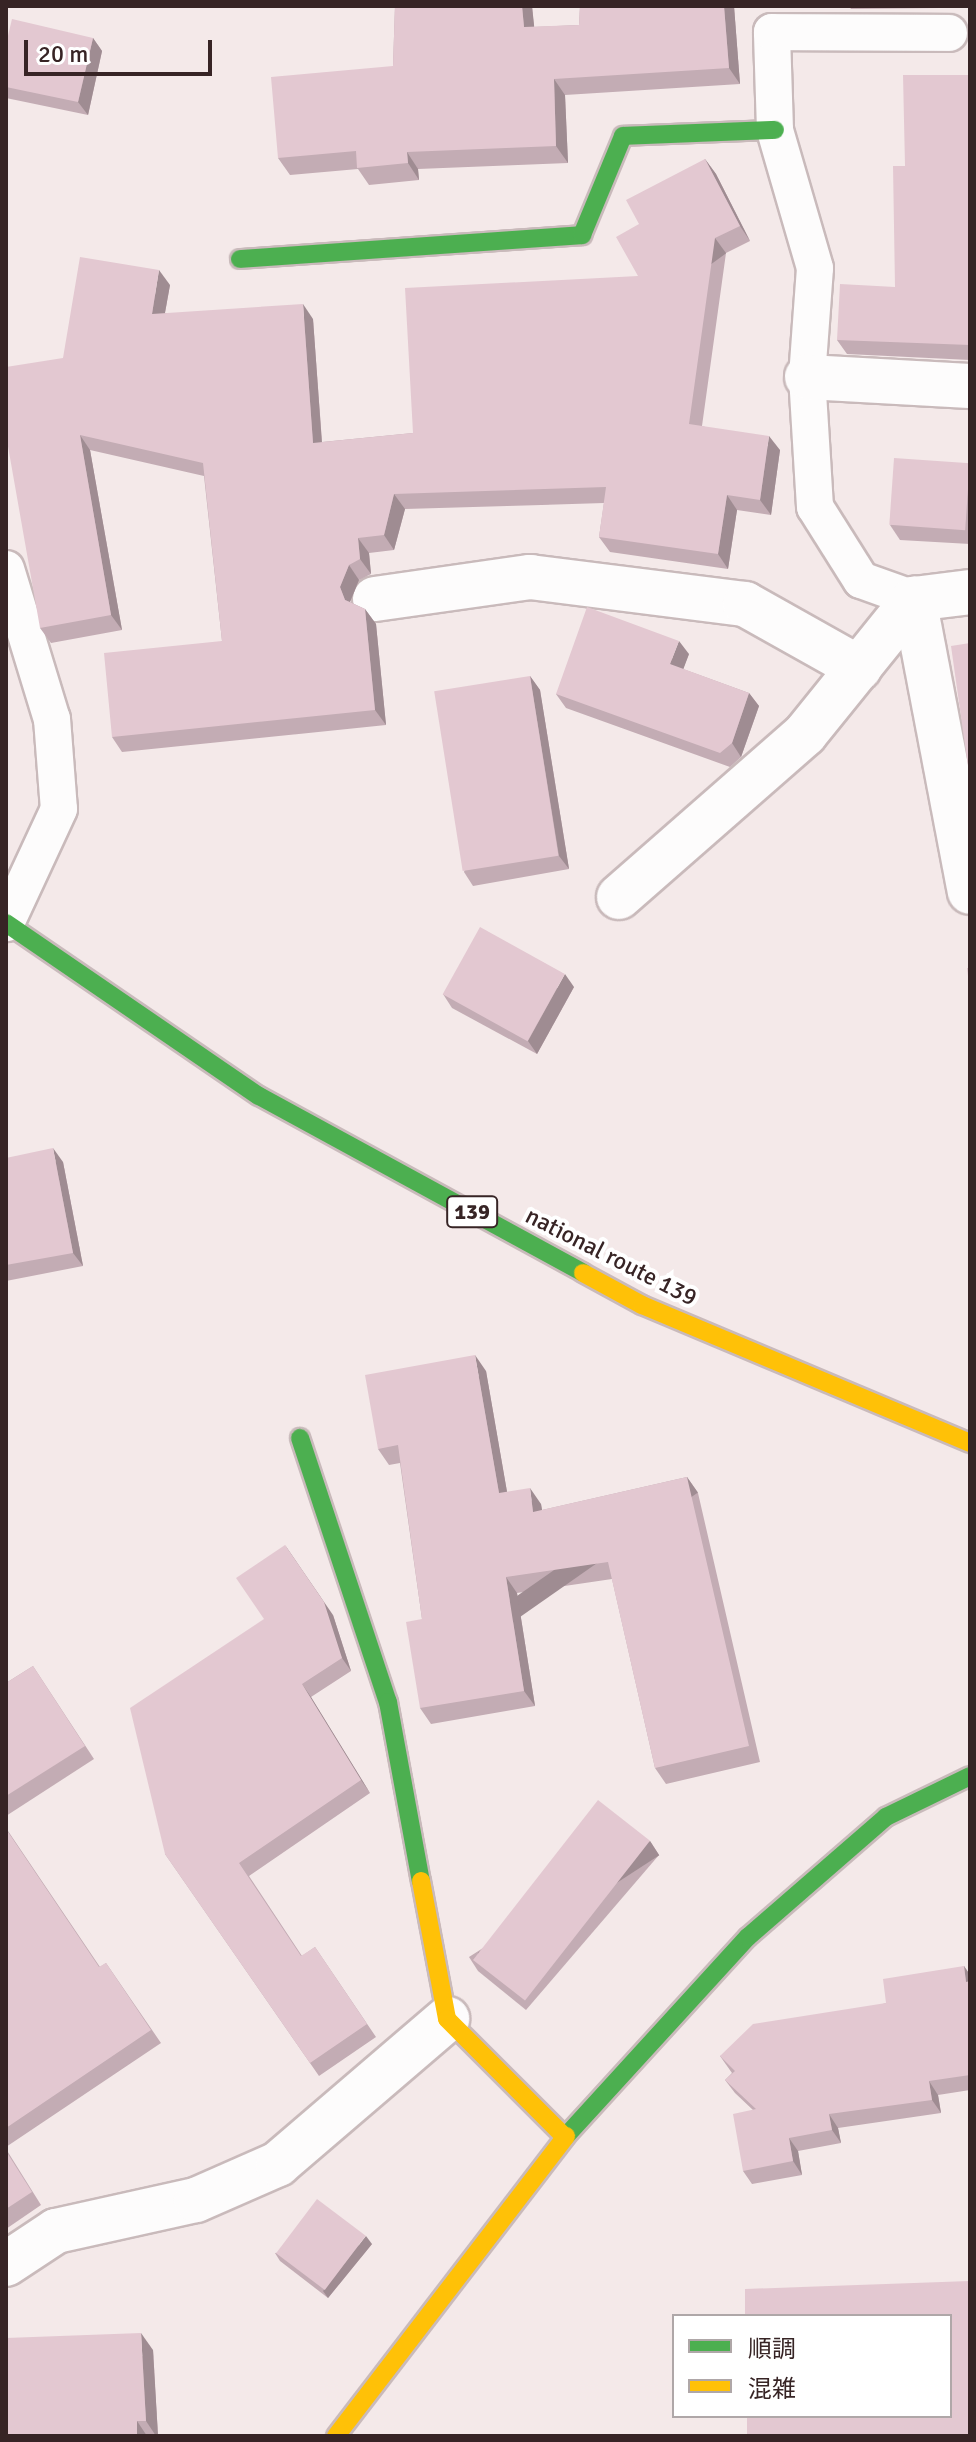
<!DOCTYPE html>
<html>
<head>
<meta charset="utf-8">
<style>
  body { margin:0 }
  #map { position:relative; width:976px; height:2442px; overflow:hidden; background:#f4e9e9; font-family:Signika,"Noto Sans JP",sans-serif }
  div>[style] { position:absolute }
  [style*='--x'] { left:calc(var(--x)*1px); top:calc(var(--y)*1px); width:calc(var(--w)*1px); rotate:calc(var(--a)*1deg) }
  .roads { filter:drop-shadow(2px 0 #c9babb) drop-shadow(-2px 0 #c9babb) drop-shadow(0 2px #c9babb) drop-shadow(0 -2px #c9babb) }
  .lane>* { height:36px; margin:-18px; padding:0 18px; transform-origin:18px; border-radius:18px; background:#fdfcfc }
  .street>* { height:44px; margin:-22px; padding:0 22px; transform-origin:22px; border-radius:22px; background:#fdfcfc }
  .fast>* { height:18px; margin:-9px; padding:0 9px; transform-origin:9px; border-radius:9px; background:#4caf50 }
  .slow>* { height:18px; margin:-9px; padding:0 9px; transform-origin:9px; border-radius:9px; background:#ffc107 }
  .wall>* { inset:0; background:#c3acb4 }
  .shaded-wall>* { inset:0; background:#9f8c92; transform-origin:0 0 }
  .building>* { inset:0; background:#e3c8d1; transform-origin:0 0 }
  span { translate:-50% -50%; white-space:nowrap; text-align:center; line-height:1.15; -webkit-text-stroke:8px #fff; paint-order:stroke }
  .shield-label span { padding:2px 6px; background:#fff; border:2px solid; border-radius:6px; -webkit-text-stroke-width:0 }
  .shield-label { font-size:22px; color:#372425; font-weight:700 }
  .street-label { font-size:24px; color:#372425 }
  .frame { position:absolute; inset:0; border:8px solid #372425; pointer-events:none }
  .legend { position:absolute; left:672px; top:2314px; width:280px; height:104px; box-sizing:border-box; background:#fff; border:2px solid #afa7a8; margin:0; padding:10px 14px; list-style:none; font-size:24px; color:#372425 }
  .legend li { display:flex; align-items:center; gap:16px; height:40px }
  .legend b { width:40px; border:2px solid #afa7a8 }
  .scale { position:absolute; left:24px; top:40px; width:188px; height:36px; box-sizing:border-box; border:4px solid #372425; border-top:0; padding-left:10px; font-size:24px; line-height:28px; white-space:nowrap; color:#372425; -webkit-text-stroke:6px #fff; paint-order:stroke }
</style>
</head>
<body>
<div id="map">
  <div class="roads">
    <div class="lane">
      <i style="--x:6;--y:569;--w:157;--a:73"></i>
      <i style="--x:52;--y:719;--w:90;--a:85.6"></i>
      <i style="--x:59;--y:809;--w:126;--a:114.9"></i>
      <i style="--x:914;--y:599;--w:56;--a:-160.3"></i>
      <i style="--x:861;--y:580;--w:86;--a:-122.2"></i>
      <i style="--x:815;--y:507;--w:130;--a:-93.5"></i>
      <i style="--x:807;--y:377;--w:109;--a:-85.8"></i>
      <i style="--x:815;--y:268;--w:144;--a:-106.2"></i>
      <i style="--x:775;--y:130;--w:98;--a:-91.8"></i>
      <i style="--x:772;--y:32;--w:177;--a:0.3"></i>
    </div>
    <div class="street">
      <i style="--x:807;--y:377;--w:163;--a:3.2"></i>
      <i style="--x:375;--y:599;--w:157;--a:-8.1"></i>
      <i style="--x:530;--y:577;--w:217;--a:7.2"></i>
      <i style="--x:745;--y:604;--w:131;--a:29.3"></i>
      <i style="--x:914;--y:599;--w:298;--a:79.2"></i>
      <i style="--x:619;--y:897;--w:247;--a:-41.2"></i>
      <i style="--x:805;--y:734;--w:174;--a:-51.1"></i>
      <i style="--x:914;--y:599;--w:56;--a:-7.1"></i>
      <i style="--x:6;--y:2264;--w:60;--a:-33.4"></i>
      <i style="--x:56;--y:2231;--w:143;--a:-12.5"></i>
      <i style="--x:196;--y:2200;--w:90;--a:-23.7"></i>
      <i style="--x:278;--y:2164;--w:223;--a:-40.6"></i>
    </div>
    <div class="fast">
      <i style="--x:240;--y:259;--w:343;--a:-4"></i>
      <i style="--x:582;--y:235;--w:107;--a:-67.5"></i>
      <i style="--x:623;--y:136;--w:152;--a:-2.3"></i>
      <i style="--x:6;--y:923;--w:306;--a:34.4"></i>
      <i style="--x:259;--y:1096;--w:369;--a:28.6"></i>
      <i style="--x:300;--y:1438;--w:278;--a:71.6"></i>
      <i style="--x:388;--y:1702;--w:182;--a:79.6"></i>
      <i style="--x:566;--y:2136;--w:270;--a:-47.6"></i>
      <i style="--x:748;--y:1937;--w:183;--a:-41"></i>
      <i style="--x:886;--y:1817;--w:93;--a:-26"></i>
    </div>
    <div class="slow">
      <i style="--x:583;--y:1273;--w:67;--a:28.5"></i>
      <i style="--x:642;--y:1305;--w:356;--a:22.8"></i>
      <i style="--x:421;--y:1881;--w:140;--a:79.3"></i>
      <i style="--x:447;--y:2019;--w:167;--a:45"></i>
      <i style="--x:336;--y:2436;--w:378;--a:-52.5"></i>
    </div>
  </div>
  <div class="wall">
    <i style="clip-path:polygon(395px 6px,532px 6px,534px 27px,579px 25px,580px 6px,734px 6px,740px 84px,565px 95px,568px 163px,418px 169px,419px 180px,369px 185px,358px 169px,290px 175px,278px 158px,393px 66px)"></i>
    <i style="clip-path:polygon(849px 6px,939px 6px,939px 8px,851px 9px)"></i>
    <i style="clip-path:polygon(93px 38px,102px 51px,88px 115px,6px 98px,6px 44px)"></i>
    <i style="clip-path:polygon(970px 75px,970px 360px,847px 354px,837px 340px,895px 287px,905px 166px)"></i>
    <i style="clip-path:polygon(705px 159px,716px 174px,750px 241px,726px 253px,702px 426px,780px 450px,771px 515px,737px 510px,728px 569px,610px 552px,599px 537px,604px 503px,405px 509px,394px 550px,369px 553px,371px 574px,359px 580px,350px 602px,365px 609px,376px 624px,386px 725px,122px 752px,112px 737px,222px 641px,204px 476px,90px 450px,122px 630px,51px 643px,40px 628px,63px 358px,170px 285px,165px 313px,313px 319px,322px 442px,413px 433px,638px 276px,639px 224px)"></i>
    <i style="clip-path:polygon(970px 463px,970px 544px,900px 540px,890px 525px)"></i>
    <i style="clip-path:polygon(689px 654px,683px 669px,749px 693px,759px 706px,741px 757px,730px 767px,566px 708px,556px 694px)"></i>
    <i style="clip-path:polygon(530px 676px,540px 690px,569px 869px,473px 886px,464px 872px)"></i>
    <i style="clip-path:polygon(574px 987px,537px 1054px,452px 1008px,443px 994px)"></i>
    <i style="clip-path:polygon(6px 1158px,63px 1162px,83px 1266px,6px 1281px)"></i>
    <i style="clip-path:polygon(486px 1371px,507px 1492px,541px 1504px,542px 1510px,687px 1477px,698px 1493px,760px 1762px,666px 1784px,655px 1768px,612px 1579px,517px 1593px,535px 1706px,431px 1724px,420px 1708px,422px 1619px,400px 1463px,389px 1465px,378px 1449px)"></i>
    <i style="clip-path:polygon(333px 1615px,351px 1671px,311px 1697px,370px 1793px,249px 1876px,302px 1956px,315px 1947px,376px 2037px,319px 2076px,165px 1854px)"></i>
    <i style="clip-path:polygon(33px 1666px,94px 1759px,6px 1816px,6px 1683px)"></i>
    <i style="clip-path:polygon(6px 1828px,100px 1967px,106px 1963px,161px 2043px,6px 2147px)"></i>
    <i style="clip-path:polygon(650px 1841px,659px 1855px,526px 2010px,478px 1971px,469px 1957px)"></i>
    <i style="clip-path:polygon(964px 1966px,970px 1975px,970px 2090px,938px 2095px,941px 2113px,838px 2128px,841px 2143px,798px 2151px,802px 2175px,752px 2184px,743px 2171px,753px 2110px,735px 2093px,725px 2080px,732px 2073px,720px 2056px,886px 2003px)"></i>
    <i style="clip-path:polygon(6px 2149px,41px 2205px,6px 2229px)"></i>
    <i style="clip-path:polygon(372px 2244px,328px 2298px,280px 2261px,275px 2253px)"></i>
    <i style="clip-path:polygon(153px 2350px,158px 2436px,6px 2436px)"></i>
  </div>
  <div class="shaded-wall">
    <i style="clip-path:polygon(522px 6px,532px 6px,536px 44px,524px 27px)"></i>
    <i style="clip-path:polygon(724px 6px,734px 6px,740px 84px,729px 68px)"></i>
    <i style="clip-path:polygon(93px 38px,102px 51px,88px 115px,78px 102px)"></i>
    <i style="clip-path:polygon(554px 79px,565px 95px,568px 163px,556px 146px)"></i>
    <i style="clip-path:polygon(407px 152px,418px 169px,419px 180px,408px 163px)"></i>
    <i style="clip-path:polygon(705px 159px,716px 174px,750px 241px,740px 226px)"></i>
    <i style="left:715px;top:238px;width:19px;height:188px;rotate:54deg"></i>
    <i style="clip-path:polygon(159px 270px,170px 285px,162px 329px,152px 314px)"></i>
    <i style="clip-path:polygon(303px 304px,313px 319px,323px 458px,313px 443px)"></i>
    <i style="clip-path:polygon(80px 435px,90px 450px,122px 630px,111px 615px)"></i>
    <i style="clip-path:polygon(769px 436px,780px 450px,771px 515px,760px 500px)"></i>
    <i style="clip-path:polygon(394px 494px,405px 509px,394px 550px,384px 535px)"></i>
    <i style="clip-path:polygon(727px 495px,737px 510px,728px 569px,718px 554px)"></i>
    <i style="clip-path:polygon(358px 538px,369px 553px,371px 574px,360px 559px)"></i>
    <i style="clip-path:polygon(349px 565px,359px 580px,350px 602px,345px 600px,340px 587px)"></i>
    <i style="clip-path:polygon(365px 609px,376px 624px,386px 725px,375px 710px)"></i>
    <i style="clip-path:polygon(679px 641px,689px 654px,680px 678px,670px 664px)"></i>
    <i style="clip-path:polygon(530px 676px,540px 690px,569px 869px,559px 856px)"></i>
    <i style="clip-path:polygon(749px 693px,759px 706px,741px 757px,732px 743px)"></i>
    <i style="clip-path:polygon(565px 974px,574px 987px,537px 1054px,528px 1041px)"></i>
    <i style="clip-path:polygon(53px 1148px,63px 1162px,83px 1266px,73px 1253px)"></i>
    <i style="clip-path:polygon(475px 1355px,486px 1371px,510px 1509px,499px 1493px)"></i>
    <i style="left:687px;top:1477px;width:19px;height:276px;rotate:55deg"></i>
    <i style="clip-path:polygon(530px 1488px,541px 1504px,545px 1528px,533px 1512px)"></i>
    <i style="clip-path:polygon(285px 1545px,333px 1615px,351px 1671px,342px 1658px)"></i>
    <i style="clip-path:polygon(506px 1577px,517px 1593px,535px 1706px,524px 1691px)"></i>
    <i style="clip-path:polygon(302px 1684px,311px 1697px,370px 1793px,361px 1780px)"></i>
    <i style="left:650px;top:1841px;width:17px;height:205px;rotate:57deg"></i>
    <i style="clip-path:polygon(964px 1966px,970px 1975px,970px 1987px,966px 1982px)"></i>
    <i style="clip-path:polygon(929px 2081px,938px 2095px,941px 2113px,932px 2100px)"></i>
    <i style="clip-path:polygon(829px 2114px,838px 2128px,841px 2143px,832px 2130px)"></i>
    <i style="clip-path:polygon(789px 2138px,798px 2151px,802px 2175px,793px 2161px)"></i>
    <i style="clip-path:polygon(366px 2236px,372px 2244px,328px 2298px,323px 2291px)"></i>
    <i style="clip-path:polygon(141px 2333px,153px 2350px,158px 2436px,156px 2436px,146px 2421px)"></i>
    <i style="clip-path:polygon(137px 2421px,147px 2436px,137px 2436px)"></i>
  </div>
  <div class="building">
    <i style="clip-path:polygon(395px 6px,522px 6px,524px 27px,579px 25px,580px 6px,724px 6px,729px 68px,554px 79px,556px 146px,407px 152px,408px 163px,357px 168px,356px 151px,278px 158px,271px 77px,393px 66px)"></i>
    <i style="clip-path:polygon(12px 19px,93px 38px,78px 102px,6px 87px,6px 44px)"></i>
    <i style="clip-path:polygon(903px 75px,970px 75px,970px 345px,837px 340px,840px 284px,895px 287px,893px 166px,905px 166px)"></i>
    <i style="clip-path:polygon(705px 159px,740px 226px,715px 238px,689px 424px,769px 436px,760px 500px,727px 495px,718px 554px,599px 537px,606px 487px,394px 494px,384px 535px,358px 538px,360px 559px,349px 565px,340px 587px,345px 600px,365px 609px,375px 710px,112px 737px,104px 653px,222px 641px,203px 463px,80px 435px,111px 615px,40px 628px,6px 435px,6px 367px,63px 358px,80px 257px,159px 270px,152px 314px,303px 304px,313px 443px,413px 433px,405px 288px,638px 276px,616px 237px,639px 224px,626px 200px)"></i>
    <i style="left:894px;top:458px;width:76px;height:67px;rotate:4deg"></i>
    <i style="clip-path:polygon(587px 607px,679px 641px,670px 664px,749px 693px,732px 743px,720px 753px,556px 694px)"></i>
    <i style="clip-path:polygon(970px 643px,970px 780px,951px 646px)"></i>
    <i style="left:530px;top:676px;width:182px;height:97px;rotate:81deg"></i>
    <i style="left:480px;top:927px;width:97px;height:77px;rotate:29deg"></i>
    <i style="clip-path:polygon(967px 968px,970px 968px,970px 992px)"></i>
    <i style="clip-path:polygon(53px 1148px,73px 1253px,6px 1265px,6px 1158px)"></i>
    <i style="clip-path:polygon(475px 1355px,499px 1493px,530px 1488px,533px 1512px,687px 1477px,749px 1746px,655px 1768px,608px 1562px,506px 1577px,524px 1691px,420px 1708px,406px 1622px,422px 1619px,398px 1445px,378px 1449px,365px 1375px)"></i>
    <i style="clip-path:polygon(285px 1545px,324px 1602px,342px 1658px,302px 1684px,361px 1780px,239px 1863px,301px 1956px,315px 1947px,367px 2024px,310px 2063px,165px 1854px,130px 1708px,264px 1619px,236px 1578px)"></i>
    <i style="clip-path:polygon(33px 1666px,85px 1746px,6px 1796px,6px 1683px)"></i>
    <i style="left:598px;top:1800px;width:66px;height:203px;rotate:38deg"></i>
    <i style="clip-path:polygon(6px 1829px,99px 1967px,106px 1963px,151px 2030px,6px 2128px)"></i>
    <i style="clip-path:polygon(964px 1966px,966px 1982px,970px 1981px,970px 2075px,929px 2081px,932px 2100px,829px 2114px,832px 2130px,789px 2138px,793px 2161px,743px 2171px,733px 2114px,756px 2109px,725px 2080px,735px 2071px,720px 2056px,753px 2024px,886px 2003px,883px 1979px)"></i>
    <i style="clip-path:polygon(6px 2151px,32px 2192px,6px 2209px)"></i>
    <i style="left:317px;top:2199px;width:61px;height:68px;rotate:37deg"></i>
    <i style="clip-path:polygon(970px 2281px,970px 2436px,747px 2436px,747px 2416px,950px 2416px,950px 2316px,745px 2316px,745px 2289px)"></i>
    <i style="clip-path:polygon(141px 2333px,146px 2421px,137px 2421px,137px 2436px,6px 2436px,6px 2338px)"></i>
  </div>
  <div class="shield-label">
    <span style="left:472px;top:1212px">139</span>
  </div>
  <div class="street-label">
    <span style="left:611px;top:1257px;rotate:27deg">national route 139</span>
  </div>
  <div class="frame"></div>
  <ul class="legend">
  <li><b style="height:10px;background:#4caf50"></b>順調</li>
  <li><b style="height:10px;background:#ffc107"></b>混雑</li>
  </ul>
  <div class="scale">20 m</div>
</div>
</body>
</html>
